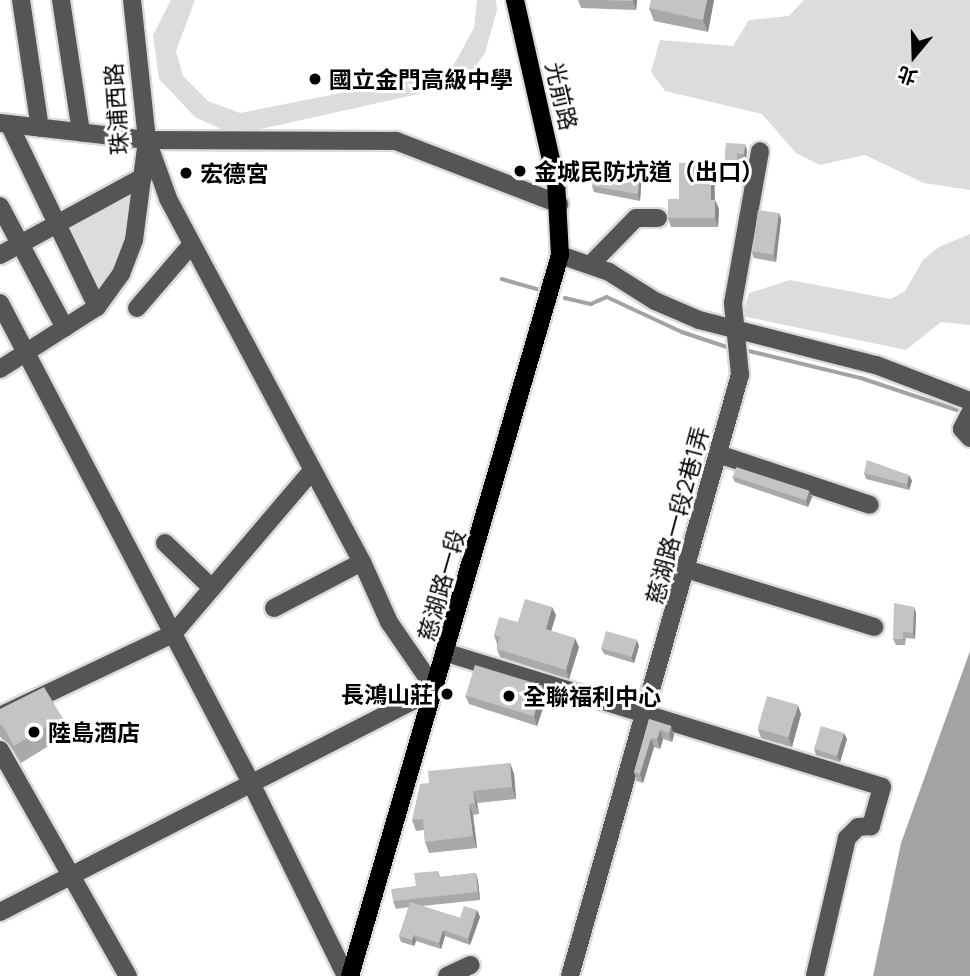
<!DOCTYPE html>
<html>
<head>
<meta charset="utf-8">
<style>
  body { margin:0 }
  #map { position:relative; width:970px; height:976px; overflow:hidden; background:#fff; font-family:Manrope,"Noto Sans TC",sans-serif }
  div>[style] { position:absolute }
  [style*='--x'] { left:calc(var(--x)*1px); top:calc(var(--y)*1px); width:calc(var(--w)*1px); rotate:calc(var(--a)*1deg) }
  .green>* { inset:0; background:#dcdcdc }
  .water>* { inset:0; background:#a3a3a3 }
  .stream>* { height:3.5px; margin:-1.75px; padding:0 1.75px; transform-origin:1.75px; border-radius:1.75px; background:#a3a3a3 }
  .roads { filter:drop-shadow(2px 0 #dbdbdb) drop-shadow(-2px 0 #dbdbdb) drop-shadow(0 2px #dbdbdb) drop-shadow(0 -2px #dbdbdb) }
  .minor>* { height:18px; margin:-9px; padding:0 9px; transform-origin:9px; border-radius:9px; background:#555 }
  .major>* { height:18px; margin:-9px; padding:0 9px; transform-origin:9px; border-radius:9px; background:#000 }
  .wall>* { inset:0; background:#a9a9a9 }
  .shaded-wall>* { inset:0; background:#898989 }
  .building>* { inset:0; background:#c4c4c4; transform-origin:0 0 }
  .dots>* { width:19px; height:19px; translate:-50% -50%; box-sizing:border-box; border:4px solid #fff; border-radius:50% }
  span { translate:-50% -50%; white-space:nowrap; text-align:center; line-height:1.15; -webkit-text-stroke:6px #fff; paint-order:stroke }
  .poi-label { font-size:23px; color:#000; font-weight:700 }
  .left { translate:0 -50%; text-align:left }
  .right { translate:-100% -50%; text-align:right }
  .street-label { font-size:23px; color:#000 }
  .north { position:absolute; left:879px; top:21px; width:70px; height:70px; -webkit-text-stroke:5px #fff; paint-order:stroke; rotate:199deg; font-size:19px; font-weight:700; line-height:28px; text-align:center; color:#000 }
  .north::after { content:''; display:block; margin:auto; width:24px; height:32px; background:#000; clip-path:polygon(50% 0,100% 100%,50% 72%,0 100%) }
</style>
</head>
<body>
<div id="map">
  <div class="green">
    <i style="clip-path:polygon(171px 0,195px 0,176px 51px,183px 76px,208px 101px,240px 113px,441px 73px,453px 66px,474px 28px,477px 0,496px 0,497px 10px,485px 53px,463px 84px,234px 135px,195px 117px,159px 79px,153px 35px)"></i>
    <i style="clip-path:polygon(804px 0,970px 0,970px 190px,924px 183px,865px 155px,820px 165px,796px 153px,762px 114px,665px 91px,651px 72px,660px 40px,733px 46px,749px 20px,789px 16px)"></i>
    <i style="clip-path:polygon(136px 186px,119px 267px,99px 286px,67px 225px)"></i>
    <i style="clip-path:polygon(970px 234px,970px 325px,941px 322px,906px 350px,742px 316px,749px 293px,790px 280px,891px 299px,905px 291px,923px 260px,939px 247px)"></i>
  </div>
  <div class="water">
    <i style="clip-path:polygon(970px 651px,970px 976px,873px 976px,901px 843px)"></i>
  </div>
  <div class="stream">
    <i style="--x:502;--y:279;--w:40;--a:16"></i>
    <i style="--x:565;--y:298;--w:27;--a:13"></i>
    <i style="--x:591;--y:304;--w:17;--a:-24"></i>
    <i style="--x:607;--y:297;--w:83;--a:25"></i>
    <i style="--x:682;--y:332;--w:51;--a:18.4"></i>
    <i style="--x:745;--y:350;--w:119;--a:13.6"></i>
    <i style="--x:861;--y:378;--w:108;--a:18.4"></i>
  </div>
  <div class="roads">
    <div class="minor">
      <i style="--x:21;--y:0;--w:129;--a:81.6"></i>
      <i style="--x:61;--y:0;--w:134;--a:81.4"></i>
      <i style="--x:0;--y:123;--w:148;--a:6.6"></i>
      <i style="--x:147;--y:140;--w:249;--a:0.2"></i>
      <i style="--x:396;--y:141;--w:175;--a:21.1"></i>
      <i style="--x:9;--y:124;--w:203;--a:64.3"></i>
      <i style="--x:0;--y:206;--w:138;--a:62"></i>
      <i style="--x:0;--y:255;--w:163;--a:-28.6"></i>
      <i style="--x:560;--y:255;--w:52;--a:19.1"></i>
      <i style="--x:609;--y:272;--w:54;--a:32.2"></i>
      <i style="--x:655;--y:301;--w:48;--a:23.4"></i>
      <i style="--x:699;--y:320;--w:183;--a:14.3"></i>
      <i style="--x:876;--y:365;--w:101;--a:21"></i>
      <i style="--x:591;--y:264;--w:64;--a:-45.6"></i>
      <i style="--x:636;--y:218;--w:22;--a:0"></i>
      <i style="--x:0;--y:303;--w:542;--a:62.39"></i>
      <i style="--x:251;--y:783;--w:215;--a:63.8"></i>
      <i style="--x:137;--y:308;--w:84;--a:-49.3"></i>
      <i style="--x:0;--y:369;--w:115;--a:-32.6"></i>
      <i style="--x:97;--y:307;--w:41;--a:-54"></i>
      <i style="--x:121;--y:274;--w:36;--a:-69"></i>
      <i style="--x:134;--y:240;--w:101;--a:-82.6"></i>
      <i style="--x:147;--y:140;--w:141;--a:-96.1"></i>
      <i style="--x:970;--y:413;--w:18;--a:117"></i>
      <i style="--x:962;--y:429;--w:12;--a:48"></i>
      <i style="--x:718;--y:454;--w:160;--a:18.5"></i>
      <i style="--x:165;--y:543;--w:65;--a:43.8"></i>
      <i style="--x:689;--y:570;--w:194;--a:17.1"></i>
      <i style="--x:274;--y:608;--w:99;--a:-27.6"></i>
      <i style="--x:447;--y:653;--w:455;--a:17.1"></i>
      <i style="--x:882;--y:787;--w:41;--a:105.8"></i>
      <i style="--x:871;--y:826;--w:13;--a:176"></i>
      <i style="--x:858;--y:827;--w:16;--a:135"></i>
      <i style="--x:847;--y:838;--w:142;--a:103.1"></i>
      <i style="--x:0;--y:716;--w:191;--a:-25.4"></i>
      <i style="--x:173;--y:634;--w:213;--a:-49.6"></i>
      <i style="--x:0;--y:750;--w:260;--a:60.5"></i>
      <i style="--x:0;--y:912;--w:489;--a:-27.1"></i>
      <i style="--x:435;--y:689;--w:81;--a:-124.5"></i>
      <i style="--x:389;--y:622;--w:66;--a:-114.2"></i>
      <i style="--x:362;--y:562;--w:412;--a:-118.1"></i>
      <i style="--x:168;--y:198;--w:62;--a:-109.9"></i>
      <i style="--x:447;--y:976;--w:26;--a:-25"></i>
      <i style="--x:570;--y:976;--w:625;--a:-74.21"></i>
      <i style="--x:740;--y:375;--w:72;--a:-95.6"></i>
      <i style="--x:733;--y:303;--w:154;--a:-79.9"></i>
    </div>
    <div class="major">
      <i style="--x:350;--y:976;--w:751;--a:-73.76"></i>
      <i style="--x:560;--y:255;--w:73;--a:-93.1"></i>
      <i style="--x:556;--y:182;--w:187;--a:-102.7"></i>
    </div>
  </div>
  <div class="wall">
    <i style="clip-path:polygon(578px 0,637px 0,636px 10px,581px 8px)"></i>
    <i style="clip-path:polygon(714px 0,708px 32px,654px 21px,649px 8px)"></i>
    <i style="clip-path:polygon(726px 143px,747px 150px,746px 160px,739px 160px,739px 167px,727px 166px,725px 160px)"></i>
    <i style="clip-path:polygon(714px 171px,715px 200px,719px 209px,718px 227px,671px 227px,668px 218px)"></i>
    <i style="clip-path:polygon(642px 172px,640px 201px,594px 192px,592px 186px,624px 174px)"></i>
    <i style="clip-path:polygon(779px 213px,781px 219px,776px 262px,754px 258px,752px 252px)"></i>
    <i style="clip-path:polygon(864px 473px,909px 475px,912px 481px,909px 490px,866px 479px)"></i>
    <i style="clip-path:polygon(732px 476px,809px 491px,812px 497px,808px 507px,735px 482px)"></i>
    <i style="clip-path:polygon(916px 613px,915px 639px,906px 638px,905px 645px,896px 645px,893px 639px)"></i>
    <i style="clip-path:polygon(556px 615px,551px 631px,579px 647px,569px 679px,500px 657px,497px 649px,497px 644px,494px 635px,518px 622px)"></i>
    <i style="clip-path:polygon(639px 646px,634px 663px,604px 654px,601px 648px)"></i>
    <i style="clip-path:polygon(465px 695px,547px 696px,537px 726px,469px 704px)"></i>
    <i style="clip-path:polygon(0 709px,62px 717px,68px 734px,21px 763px,9px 744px,0 737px)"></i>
    <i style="clip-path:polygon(801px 714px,792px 747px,761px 738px,758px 729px)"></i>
    <i style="clip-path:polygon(649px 719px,671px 726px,674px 735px,672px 742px,663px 739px,660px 749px,654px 747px,643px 783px,637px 781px,634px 772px)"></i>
    <i style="clip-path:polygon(847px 739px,840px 762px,816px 755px,814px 749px)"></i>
    <i style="clip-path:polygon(510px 763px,514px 774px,516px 799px,477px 803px,479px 814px,473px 815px,477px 848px,429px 853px,425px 842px,424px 830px,416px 831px,412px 820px,429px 783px)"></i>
    <i style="clip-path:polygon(438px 871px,440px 877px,476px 873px,478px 881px,480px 900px,422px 906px,460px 918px,477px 910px,480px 917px,470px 945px,445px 936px,441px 949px,416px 941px,414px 946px,401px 942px,399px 936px,409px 907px,396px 909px,393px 901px)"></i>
  </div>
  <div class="shaded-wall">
    <i style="clip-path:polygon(633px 0,637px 0,636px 10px,633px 1px)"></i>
    <i style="clip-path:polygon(707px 0,714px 0,708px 32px,703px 20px)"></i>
    <i style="clip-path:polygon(745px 144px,747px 150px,746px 160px,744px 154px)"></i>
    <i style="clip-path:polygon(711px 162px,714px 171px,715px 209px,711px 200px)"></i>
    <i style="clip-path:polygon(640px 166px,642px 172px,640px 201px,638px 194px)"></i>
    <i style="clip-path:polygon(715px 200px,719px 209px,718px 227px,715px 218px)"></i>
    <i style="clip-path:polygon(779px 213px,781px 219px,776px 262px,774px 256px)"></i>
    <i style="clip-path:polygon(909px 475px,912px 481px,909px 490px,907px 484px)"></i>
    <i style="clip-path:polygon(809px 491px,812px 497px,808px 507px,806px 501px)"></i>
    <i style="clip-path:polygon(552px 607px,556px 615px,549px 638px,546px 629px)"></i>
    <i style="clip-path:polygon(914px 607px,916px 613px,915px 639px,913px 633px)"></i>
    <i style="clip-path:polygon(575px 638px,579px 647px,569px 679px,566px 670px)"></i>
    <i style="clip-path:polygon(637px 640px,639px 646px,634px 663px,631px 657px)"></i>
    <i style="clip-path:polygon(543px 686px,547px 696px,537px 726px,534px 716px)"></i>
    <i style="clip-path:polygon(798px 705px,801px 714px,792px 747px,788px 737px)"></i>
    <i style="clip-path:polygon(671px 726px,674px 735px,672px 742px,669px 733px)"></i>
    <i style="clip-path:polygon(660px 730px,663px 739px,660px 749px,657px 739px)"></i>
    <i style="clip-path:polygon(844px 733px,847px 739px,840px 762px,837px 756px)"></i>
    <i style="clip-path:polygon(651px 738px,654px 747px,643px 783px,640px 774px)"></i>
    <i style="clip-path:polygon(510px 763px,514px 774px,516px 799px,512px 787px)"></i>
    <i style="clip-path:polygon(473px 791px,477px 803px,479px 814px,475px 803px)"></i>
    <i style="clip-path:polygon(469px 804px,473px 815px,477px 848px,473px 836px)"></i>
    <i style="clip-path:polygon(476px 873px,478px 881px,480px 900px,478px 892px)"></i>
    <i style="clip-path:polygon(477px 910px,480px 917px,470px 945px,468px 939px)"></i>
    <i style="clip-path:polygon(443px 930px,445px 936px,441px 949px,439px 943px)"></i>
    <i style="clip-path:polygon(414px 935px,416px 941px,414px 946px,412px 940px)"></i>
  </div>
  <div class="building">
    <i style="clip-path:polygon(602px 0,633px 0,633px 1px)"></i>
    <i style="clip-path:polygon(651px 0,707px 0,703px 20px,649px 8px)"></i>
    <i style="clip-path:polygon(726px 143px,745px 144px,744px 154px,737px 154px,737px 161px,725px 160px)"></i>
    <i style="clip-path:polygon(711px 162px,711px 200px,715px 200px,715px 218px,668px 218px,668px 199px,679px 199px,679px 163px)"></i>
    <i style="clip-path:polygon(625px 165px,640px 166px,638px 194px,592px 186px,594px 170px,624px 174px)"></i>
    <i style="left:758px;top:210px;width:21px;height:42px;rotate:8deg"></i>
    <i style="clip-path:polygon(867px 460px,909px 475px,907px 484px,864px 473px)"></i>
    <i style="left:736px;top:467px;width:77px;height:10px;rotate:18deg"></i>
    <i style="clip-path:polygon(525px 599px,552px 607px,546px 629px,575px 638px,566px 670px,497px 649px,500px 637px,494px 635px,499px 617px,518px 622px)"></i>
    <i style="clip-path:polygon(894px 603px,914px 607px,913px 633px,903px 632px,903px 639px,893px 639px)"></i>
    <i style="left:606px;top:631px;width:32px;height:18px;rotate:16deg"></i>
    <i style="left:475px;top:665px;width:71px;height:32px;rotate:17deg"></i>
    <i style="clip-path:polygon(44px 687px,62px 717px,14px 746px,3px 726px,0 724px,0 709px)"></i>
    <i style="left:767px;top:696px;width:32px;height:34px;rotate:16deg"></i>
    <i style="clip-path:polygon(649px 719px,671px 726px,669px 733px,660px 730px,657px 739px,651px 738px,640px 774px,634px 772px)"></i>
    <i style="left:821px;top:726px;width:24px;height:24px;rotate:17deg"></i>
    <i style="clip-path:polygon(510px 763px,512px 787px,473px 791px,475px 803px,469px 804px,473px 836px,425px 842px,423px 819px,412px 820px,420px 784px,429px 783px,428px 771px)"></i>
    <i style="clip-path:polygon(438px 871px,439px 877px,476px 873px,478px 892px,393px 901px,391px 889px,416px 886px,414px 873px)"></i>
    <i style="clip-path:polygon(410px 902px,460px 918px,464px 906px,477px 910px,468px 939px,443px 930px,439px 943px,414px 935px,412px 940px,399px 936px)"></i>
  </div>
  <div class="dots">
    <i style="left:315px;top:79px;background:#000"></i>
    <i style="left:520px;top:171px;background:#000"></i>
    <i style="left:186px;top:173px;background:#000"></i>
    <i style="left:447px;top:694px;background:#000"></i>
    <i style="left:509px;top:696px;background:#000"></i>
    <i style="left:34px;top:732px;background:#000"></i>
  </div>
  <div class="poi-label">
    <span class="left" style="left:329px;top:79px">國立金門高級中學</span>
    <span class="left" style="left:534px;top:171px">金城民防坑道（出口）</span>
    <span class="left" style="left:200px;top:173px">宏德宮</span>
    <span class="right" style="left:433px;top:694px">長鴻山莊</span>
    <span class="left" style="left:523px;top:696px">全聯福利中心</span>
    <span class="left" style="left:48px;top:732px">陸島酒店</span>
  </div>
  <div class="street-label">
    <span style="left:562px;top:96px;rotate:77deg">光前路</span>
    <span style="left:116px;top:109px;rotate:-94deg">珠浦西路</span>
    <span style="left:677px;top:515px;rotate:-75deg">慈湖路一段2巷1弄</span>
    <span style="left:441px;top:585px;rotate:-74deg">慈湖路一段</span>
  </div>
  <div class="north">北</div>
</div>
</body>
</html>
